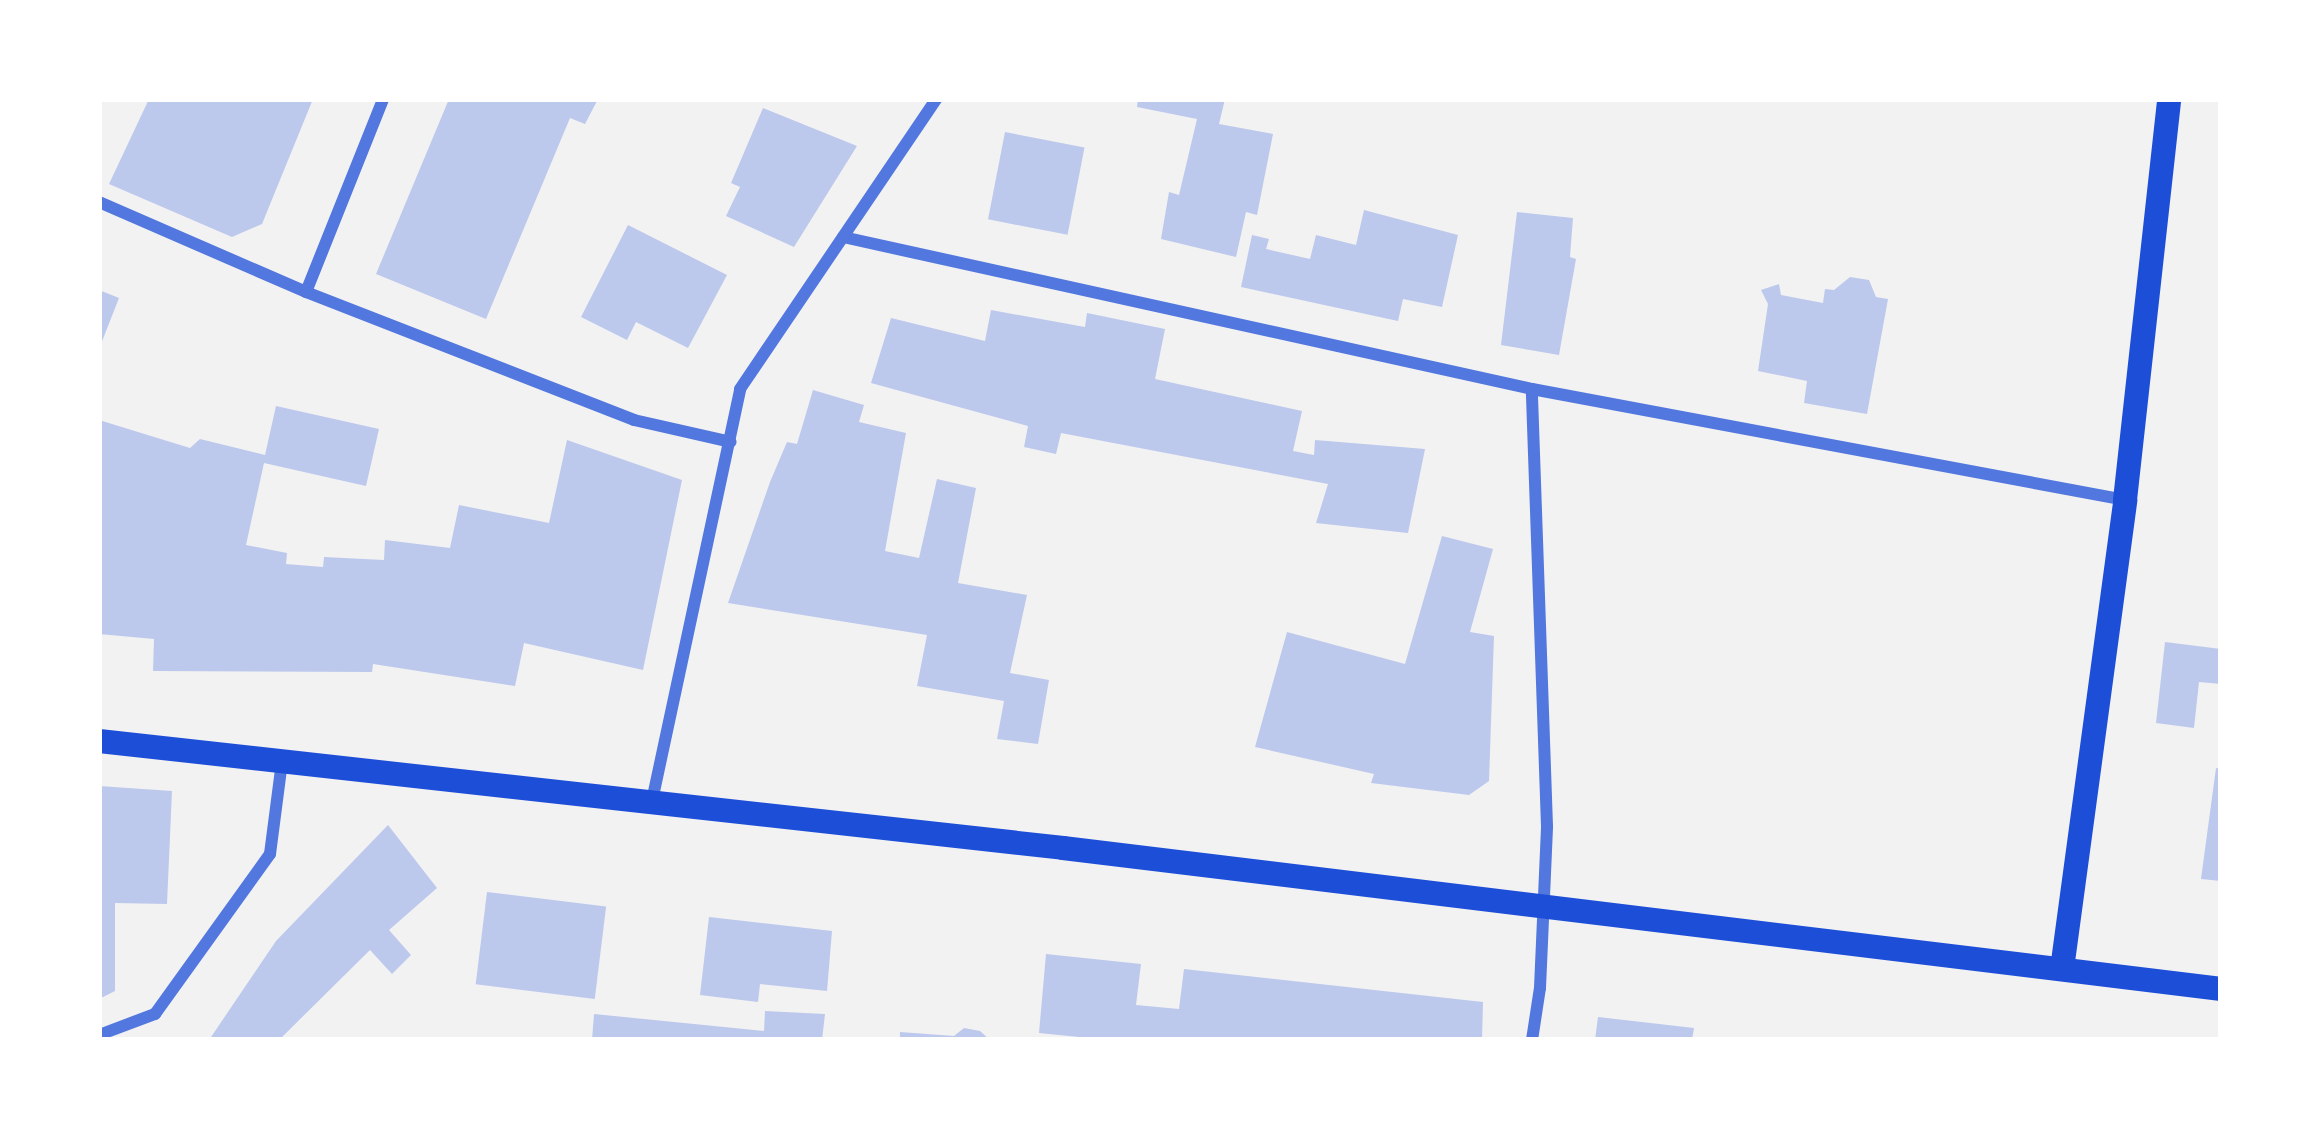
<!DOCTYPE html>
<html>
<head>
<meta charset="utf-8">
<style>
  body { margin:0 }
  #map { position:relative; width:2320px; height:1139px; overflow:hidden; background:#f2f2f2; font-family:"Noto Sans",sans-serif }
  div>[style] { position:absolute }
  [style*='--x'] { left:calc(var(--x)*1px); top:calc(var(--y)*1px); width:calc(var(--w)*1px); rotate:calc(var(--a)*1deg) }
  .building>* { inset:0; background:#bdc9ec; transform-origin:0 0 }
  .minor>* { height:12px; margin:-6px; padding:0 6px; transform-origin:6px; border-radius:6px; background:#5277de }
  .secondary>* { height:24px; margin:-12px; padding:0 12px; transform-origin:12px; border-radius:12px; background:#1d4ed8 }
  span { translate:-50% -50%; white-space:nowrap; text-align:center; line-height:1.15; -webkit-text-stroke:10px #fff; paint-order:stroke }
  .frame { position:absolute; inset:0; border:102px solid #fff; pointer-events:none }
</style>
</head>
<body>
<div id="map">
  <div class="building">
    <i style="clip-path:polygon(149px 99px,313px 99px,262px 224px,232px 237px,109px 184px)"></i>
    <i style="clip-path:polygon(449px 99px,598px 99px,585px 124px,570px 118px,486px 319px,376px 274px)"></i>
    <i style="clip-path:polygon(1138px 99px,1225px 99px,1219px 124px,1273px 134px,1257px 215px,1246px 212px,1236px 257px,1161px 239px,1169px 192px,1179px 195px,1197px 119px,1137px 107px)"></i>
    <i style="clip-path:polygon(763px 108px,857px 146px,794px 247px,726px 216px,740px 187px,731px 183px)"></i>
    <i style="left:1005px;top:132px;width:81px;height:89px;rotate:11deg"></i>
    <i style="clip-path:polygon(1364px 210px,1458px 235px,1442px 307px,1403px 299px,1398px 321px,1241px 287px,1252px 235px,1269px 239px,1266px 249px,1310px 259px,1316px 235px,1356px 245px)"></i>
    <i style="clip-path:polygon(1517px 212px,1573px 218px,1570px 257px,1576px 259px,1559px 355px,1501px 345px)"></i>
    <i style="clip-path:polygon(628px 225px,727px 275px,688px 348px,636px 322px,627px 340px,581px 317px)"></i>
    <i style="clip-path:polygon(1850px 277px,1869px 280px,1876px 297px,1888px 299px,1867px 414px,1804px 403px,1807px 381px,1758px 371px,1768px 304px,1761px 290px,1779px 284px,1781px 295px,1823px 303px,1825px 289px,1834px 290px)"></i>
    <i style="clip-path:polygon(99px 290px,119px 298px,99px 349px)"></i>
    <i style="clip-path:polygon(991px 310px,1085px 327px,1087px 313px,1165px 329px,1155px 379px,1302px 411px,1293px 451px,1314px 455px,1315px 440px,1425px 449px,1408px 533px,1316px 523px,1328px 484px,1061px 433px,1056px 454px,1024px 447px,1028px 426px,871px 383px,891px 318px,985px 341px)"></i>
    <i style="clip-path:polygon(813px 390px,864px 405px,859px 422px,906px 433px,885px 551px,919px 558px,937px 479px,976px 488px,958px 583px,1027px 595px,1010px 673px,1049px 680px,1038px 744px,997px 739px,1004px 701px,917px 686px,927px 635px,728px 603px,770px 482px,787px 442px,797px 444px)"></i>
    <i style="clip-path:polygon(276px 406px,379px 429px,366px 486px,264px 463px,246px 545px,287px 553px,286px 564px,323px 567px,324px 557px,384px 560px,385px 540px,450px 548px,459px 505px,549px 523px,567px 440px,682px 480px,643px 670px,524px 643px,515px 686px,373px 664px,372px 672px,153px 671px,154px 639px,99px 634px,99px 420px,190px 448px,200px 439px,265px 455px)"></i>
    <i style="clip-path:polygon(1442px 536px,1493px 549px,1470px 632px,1494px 636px,1489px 781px,1469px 795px,1371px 783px,1374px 774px,1255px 747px,1287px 632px,1405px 664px)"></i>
    <i style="clip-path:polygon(2165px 642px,2221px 649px,2221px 684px,2199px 682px,2194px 728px,2156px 723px)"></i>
    <i style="clip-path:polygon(2216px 768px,2221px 769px,2221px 881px,2201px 879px)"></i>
    <i style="clip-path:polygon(99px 786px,172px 791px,167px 904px,115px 903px,115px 991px,99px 999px)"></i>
    <i style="clip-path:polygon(388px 825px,437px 888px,389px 930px,411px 955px,392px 974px,370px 950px,279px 1040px,209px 1040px,276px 941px)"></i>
    <i style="left:487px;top:892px;width:120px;height:93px;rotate:7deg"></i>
    <i style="clip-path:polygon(709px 917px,832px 931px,827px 991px,760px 984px,758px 1002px,700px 995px)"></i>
    <i style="clip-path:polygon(1046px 954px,1141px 964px,1136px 1005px,1179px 1009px,1184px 969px,1483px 1002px,1482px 1040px,1109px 1040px,1039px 1033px)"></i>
    <i style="clip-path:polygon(765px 1011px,825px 1014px,822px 1040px,592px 1040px,594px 1014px,764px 1031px)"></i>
    <i style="clip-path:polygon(1598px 1017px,1694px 1028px,1692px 1040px,1595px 1040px)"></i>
    <i style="clip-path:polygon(964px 1028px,980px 1031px,990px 1040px,900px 1040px,900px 1032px,954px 1036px)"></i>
  </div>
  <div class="minor">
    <i style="--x:99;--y:202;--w:226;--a:23.5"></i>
    <i style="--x:306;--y:292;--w:352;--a:21.3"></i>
    <i style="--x:634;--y:420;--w:99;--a:12.8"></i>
    <i style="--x:843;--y:237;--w:706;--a:12.44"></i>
    <i style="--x:306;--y:292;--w:208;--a:-68.2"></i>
    <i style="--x:652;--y:801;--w:421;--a:-77.9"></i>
    <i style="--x:740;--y:389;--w:350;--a:-55.9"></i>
    <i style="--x:99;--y:1035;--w:60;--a:-20.6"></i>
    <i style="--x:155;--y:1014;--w:197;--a:-54.3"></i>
    <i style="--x:270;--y:854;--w:94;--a:-82.6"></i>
    <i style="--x:1532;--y:1040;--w:53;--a:-81.3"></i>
    <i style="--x:1540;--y:988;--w:162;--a:-87.5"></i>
    <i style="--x:1547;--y:826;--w:437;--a:-92"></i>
    <i style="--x:1532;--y:389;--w:603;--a:10.6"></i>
  </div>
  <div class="secondary">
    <i style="--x:99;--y:741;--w:970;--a:6.33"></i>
    <i style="--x:1063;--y:848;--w:1167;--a:6.94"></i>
    <i style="--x:2062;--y:969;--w:473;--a:-82.3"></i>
    <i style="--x:2125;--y:500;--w:403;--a:-83.7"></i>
  </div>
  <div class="frame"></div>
</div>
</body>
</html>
